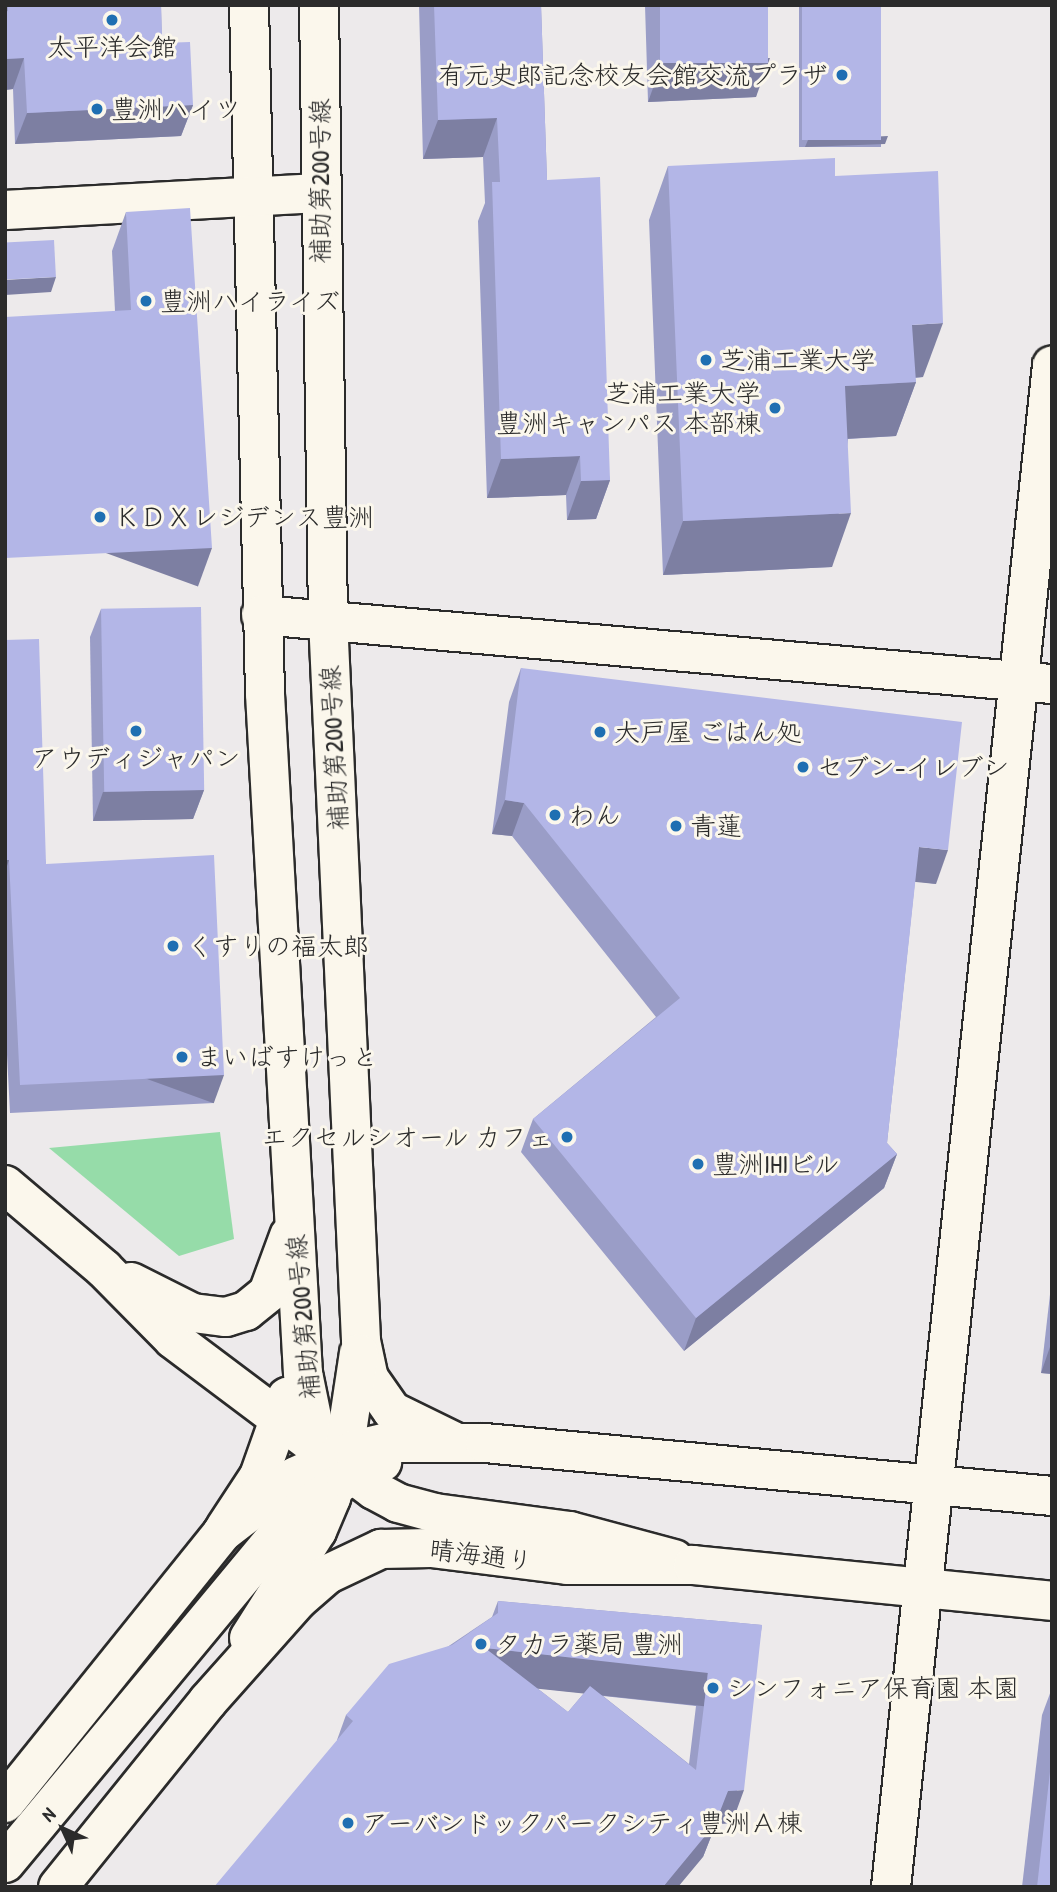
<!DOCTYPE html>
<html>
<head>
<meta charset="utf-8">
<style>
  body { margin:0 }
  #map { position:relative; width:1057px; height:1892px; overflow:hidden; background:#edeaeb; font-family:"Patrick Hand","Klee One",sans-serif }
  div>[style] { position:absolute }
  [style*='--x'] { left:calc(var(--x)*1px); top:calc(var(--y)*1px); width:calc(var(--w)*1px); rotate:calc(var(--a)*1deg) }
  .green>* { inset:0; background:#96dca9 }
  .roads { filter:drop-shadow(2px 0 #2b2b2b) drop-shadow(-2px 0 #2b2b2b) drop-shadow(0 2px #2b2b2b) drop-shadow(0 -2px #2b2b2b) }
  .secondary>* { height:38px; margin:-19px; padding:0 19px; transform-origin:19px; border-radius:19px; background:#fbf7ec }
  .primary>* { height:38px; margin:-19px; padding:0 19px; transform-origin:19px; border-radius:19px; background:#fbf7ec }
  .wall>* { inset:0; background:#9a9dc7; transform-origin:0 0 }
  .shaded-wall>* { inset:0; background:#7d7fa2; transform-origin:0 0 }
  .building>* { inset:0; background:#b3b6e7; transform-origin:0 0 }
  .dots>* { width:19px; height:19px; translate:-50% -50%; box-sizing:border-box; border:4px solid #fbf7ec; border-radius:50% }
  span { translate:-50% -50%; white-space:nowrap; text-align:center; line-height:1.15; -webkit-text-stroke:6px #fbf7ec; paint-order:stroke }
  .poi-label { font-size:26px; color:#2b2b2b }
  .right { translate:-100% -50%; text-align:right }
  .left { translate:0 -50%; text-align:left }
  .street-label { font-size:26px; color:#2b2b2b }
  .frame { position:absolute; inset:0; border:7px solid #2b2b2b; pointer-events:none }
  .north { position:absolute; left:28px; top:1794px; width:70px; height:70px; -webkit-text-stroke:5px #fbf7ec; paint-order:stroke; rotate:315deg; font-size:19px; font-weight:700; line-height:28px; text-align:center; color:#2b2b2b }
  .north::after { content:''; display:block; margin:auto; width:24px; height:32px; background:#2b2b2b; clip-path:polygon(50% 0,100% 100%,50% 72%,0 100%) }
</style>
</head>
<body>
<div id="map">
  <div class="green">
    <i style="clip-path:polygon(220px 1132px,234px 1239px,179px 1256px,49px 1148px)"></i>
  </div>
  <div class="roads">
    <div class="secondary">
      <i style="--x:249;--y:5;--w:689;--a:88.67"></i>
      <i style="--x:265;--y:694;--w:680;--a:86.8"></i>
      <i style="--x:303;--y:1373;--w:55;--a:78.5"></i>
      <i style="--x:314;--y:1427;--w:27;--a:66"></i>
      <i style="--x:319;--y:5;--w:614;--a:89.16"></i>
      <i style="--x:328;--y:619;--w:723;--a:87.38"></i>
      <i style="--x:361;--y:1341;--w:38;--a:78"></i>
      <i style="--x:369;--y:1378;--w:40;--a:55.1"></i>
      <i style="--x:392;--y:1411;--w:70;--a:26.2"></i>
      <i style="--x:5;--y:210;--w:314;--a:-3.1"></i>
      <i style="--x:261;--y:615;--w:794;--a:4.99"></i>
      <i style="--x:5;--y:1185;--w:130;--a:40.3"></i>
      <i style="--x:104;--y:1269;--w:98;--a:45.4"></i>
      <i style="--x:173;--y:1339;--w:251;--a:36.9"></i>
      <i style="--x:374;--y:1490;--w:27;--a:28"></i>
      <i style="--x:398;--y:1503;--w:38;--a:15"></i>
      <i style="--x:435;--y:1513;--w:136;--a:7.6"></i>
      <i style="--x:570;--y:1531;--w:108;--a:15.1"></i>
      <i style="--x:131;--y:1282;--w:69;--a:26.6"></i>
      <i style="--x:193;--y:1313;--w:33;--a:7"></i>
      <i style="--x:226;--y:1317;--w:21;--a:-17"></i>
      <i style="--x:246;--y:1311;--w:28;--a:-39"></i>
      <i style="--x:268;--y:1293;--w:61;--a:-69.8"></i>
      <i style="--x:225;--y:1528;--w:62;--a:-56.8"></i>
      <i style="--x:259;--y:1476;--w:84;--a:-70.5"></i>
      <i style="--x:249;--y:1638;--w:127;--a:-57.6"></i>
      <i style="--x:317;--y:1531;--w:36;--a:-67"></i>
      <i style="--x:331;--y:1498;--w:35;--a:-72"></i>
      <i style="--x:342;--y:1465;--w:113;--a:-81.4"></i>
      <i style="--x:891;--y:1887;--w:1530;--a:-83.96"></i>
    </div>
    <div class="primary">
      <i style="--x:5;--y:1803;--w:346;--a:-51.2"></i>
      <i style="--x:222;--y:1533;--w:93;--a:-37.6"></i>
      <i style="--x:296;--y:1476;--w:63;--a:-24.5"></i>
      <i style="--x:353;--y:1450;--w:32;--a:-13"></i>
      <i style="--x:384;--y:1443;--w:101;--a:0"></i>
      <i style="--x:485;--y:1443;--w:569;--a:5.34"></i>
      <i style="--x:5;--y:1863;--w:455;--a:-50.3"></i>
      <i style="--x:296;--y:1513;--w:60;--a:-34.2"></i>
      <i style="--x:346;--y:1479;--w:40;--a:-25"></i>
      <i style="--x:58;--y:1887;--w:239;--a:-51.1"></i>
      <i style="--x:208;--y:1701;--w:135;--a:-48.3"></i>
      <i style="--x:298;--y:1600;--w:40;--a:-41"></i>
      <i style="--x:328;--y:1574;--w:59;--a:-25.3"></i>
      <i style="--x:381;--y:1549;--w:50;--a:-1.1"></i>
      <i style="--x:431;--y:1548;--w:137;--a:7.1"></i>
      <i style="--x:567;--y:1565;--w:126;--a:0"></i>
      <i style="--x:693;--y:1565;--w:361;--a:5.7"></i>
    </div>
  </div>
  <div class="wall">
    <i style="clip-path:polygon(5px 5px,161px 5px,162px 43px,193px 105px,181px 136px,15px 144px,13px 89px,5px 90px)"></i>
    <i style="clip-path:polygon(419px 5px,541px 5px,547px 180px,610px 480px,596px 519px,567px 520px,566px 495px,487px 498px,478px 221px,485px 203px,483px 157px,423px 159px)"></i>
    <i style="clip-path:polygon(645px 5px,768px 5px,756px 97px,648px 102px)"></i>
    <i style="left:799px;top:5px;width:82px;height:142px"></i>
    <i style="clip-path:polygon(668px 166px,835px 176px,923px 377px,915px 378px,916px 382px,896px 436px,848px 439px,832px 567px,663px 575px,649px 220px)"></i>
    <i style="clip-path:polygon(126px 212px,198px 587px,115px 311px,112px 251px)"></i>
    <i style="clip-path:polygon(101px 609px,204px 790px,193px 819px,93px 821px,90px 637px)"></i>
    <i style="clip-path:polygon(5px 640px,46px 864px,214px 1103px,10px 1113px,5px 1016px)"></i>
    <i style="clip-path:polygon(521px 668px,936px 884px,915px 881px,887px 1143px,897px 1154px,884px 1188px,684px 1351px,521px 1152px,533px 1119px,656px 1017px,512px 836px,492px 834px,509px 702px)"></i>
    <i style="clip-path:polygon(1052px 1277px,1052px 1374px,1041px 1373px)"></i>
    <i style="clip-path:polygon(evenodd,498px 1601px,762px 1625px,732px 1823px,716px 1824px,703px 1857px,337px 1740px,346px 1715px,492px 1617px,498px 1601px,537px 1688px,564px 1691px,584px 1693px,568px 1712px,537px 1688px,498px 1601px,603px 1696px,696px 1706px,689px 1764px,603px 1696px)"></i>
    <i style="clip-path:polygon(1052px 1688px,1052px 1887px,1022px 1887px,1042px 1715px)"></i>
  </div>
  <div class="shaded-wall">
    <i style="clip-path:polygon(24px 58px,13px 89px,5px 90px,5px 59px)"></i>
    <i style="clip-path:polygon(770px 58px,756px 97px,648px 102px,662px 63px)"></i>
    <i style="clip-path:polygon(193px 105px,181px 136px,15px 144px,27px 113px)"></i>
    <i style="clip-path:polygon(497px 118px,483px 157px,423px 159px,438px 120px)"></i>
    <i style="clip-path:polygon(888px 136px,885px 144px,805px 147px,808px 140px)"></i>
    <i style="clip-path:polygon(56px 277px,51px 292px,5px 295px,5px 280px)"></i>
    <i style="clip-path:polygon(943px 323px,923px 377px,892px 379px,912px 325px)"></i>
    <i style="clip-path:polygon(916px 382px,896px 436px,825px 440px,845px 386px)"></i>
    <i style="clip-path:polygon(580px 456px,566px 495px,487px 498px,501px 459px)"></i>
    <i style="clip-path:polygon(610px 480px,596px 519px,567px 520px,581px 481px)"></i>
    <i style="clip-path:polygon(851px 513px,832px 567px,663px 575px,683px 521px)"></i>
    <i style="left:212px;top:548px;width:41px;height:207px;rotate:110deg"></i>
    <i style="clip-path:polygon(204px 790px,193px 819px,93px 821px,103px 792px)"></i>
    <i style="clip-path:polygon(505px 800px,524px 803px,512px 836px,492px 834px)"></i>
    <i style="clip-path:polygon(919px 847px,948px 850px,936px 884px,906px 881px)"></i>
    <i style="clip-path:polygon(5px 860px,9px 860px,5px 872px)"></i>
    <i style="left:224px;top:1075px;width:30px;height:204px;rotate:110deg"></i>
    <i style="clip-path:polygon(897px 1154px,884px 1188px,684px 1351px,696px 1318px)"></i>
    <i style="clip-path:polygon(1051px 1344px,1052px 1374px,1041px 1373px)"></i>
    <i style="left:485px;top:1648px;width:224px;height:35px;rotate:6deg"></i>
    <i style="clip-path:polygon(744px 1790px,732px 1823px,716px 1824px,703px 1857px,678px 1887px,663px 1887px,728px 1791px)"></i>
  </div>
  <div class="building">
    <i style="clip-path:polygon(8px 5px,161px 5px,162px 43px,190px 42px,193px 105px,27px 113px,24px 58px,5px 59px,5px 12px,8px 11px)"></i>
    <i style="clip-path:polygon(434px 5px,541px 5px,547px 180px,600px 177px,610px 480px,581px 481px,580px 456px,501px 459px,492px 182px,500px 182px,497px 118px,438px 120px)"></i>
    <i style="left:660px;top:5px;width:108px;height:58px"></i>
    <i style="left:802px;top:5px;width:79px;height:135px"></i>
    <i style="clip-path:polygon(835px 158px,835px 176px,938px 171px,943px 323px,912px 325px,916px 382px,845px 386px,851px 513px,683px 521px,668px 166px)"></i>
    <i style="clip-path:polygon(190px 208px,212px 548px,5px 558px,5px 317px,131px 310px,126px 212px)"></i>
    <i style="left:54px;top:240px;width:37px;height:49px;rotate:87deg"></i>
    <i style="left:201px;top:607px;width:183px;height:100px;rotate:89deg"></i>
    <i style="clip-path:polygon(39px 639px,46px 864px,214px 855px,224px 1075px,20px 1085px,9px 860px,5px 860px,5px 640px)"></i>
    <i style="clip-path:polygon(521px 668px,962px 722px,948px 850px,919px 847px,887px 1143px,897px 1154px,696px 1318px,533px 1119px,680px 998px,524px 803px,505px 800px)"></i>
    <i style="clip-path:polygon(evenodd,498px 1601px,762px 1625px,744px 1790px,728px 1791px,715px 1824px,663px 1887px,214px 1887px,353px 1721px,346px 1715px,389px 1664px,452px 1645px,498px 1613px,498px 1601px,485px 1648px,708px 1673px,696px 1770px,590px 1686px,568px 1712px,485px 1648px)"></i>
    <i style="clip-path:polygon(1052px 1754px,1052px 1887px,1037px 1887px)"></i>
  </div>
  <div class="dots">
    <i style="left:112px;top:20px;background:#1f6fb2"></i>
    <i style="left:842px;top:75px;background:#1f6fb2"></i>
    <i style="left:97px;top:109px;background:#1f6fb2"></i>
    <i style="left:146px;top:301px;background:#1f6fb2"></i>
    <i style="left:706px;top:360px;background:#1f6fb2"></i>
    <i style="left:775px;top:408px;background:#1f6fb2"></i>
    <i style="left:100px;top:517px;background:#1f6fb2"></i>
    <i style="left:136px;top:731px;background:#1f6fb2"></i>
    <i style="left:600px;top:732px;background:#1f6fb2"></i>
    <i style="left:803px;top:767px;background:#1f6fb2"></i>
    <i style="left:555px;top:815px;background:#1f6fb2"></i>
    <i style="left:676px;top:826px;background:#1f6fb2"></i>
    <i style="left:173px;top:946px;background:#1f6fb2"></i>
    <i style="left:182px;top:1057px;background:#1f6fb2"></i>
    <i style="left:567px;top:1137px;background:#1f6fb2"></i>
    <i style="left:698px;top:1164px;background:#1f6fb2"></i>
    <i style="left:481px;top:1644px;background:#1f6fb2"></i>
    <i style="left:713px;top:1688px;background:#1f6fb2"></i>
    <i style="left:348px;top:1823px;background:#1f6fb2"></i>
  </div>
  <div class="poi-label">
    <span style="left:112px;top:47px">太平洋会館</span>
    <span class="right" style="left:828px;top:75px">有元史郎記念校友会館交流プラザ</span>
    <span class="left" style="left:111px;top:109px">豊洲ハイツ</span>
    <span class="left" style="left:160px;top:301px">豊洲ハイライズ</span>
    <span class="left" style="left:720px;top:360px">芝浦工業大学</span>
    <span class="right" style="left:761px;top:408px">芝浦工業大学<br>豊洲キャンパス 本部棟</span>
    <span class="left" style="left:114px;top:517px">ＫＤＸレジデンス豊洲</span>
    <span class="left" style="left:614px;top:732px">大戸屋 ごはん処</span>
    <span style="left:136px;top:758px">アウディジャパン</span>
    <span class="left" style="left:817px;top:767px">セブン-イレブン</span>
    <span class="left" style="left:569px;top:815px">わん</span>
    <span class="left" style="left:690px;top:826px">青蓮</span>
    <span class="left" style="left:187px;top:946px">くすりの福太郎</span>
    <span class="left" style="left:196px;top:1057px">まいばすけっと</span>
    <span class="right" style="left:553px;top:1137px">エクセルシオール カフェ</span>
    <span class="left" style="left:712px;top:1164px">豊洲IHIビル</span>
    <span class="left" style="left:495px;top:1644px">タカラ薬局 豊洲</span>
    <span class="left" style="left:727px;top:1688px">シンフォニア保育園 本園</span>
    <span class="left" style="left:362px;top:1823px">アーバンドックパークシティ豊洲Ａ棟</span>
  </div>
  <div class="street-label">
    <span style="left:320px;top:181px;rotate:-90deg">補助第200号線</span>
    <span style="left:334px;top:748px;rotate:-93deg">補助第200号線</span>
    <span style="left:303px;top:1317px;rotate:-95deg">補助第200号線</span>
    <span style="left:481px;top:1555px;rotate:7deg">晴海通り</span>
  </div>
  <div class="frame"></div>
  <div class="north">N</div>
</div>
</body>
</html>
